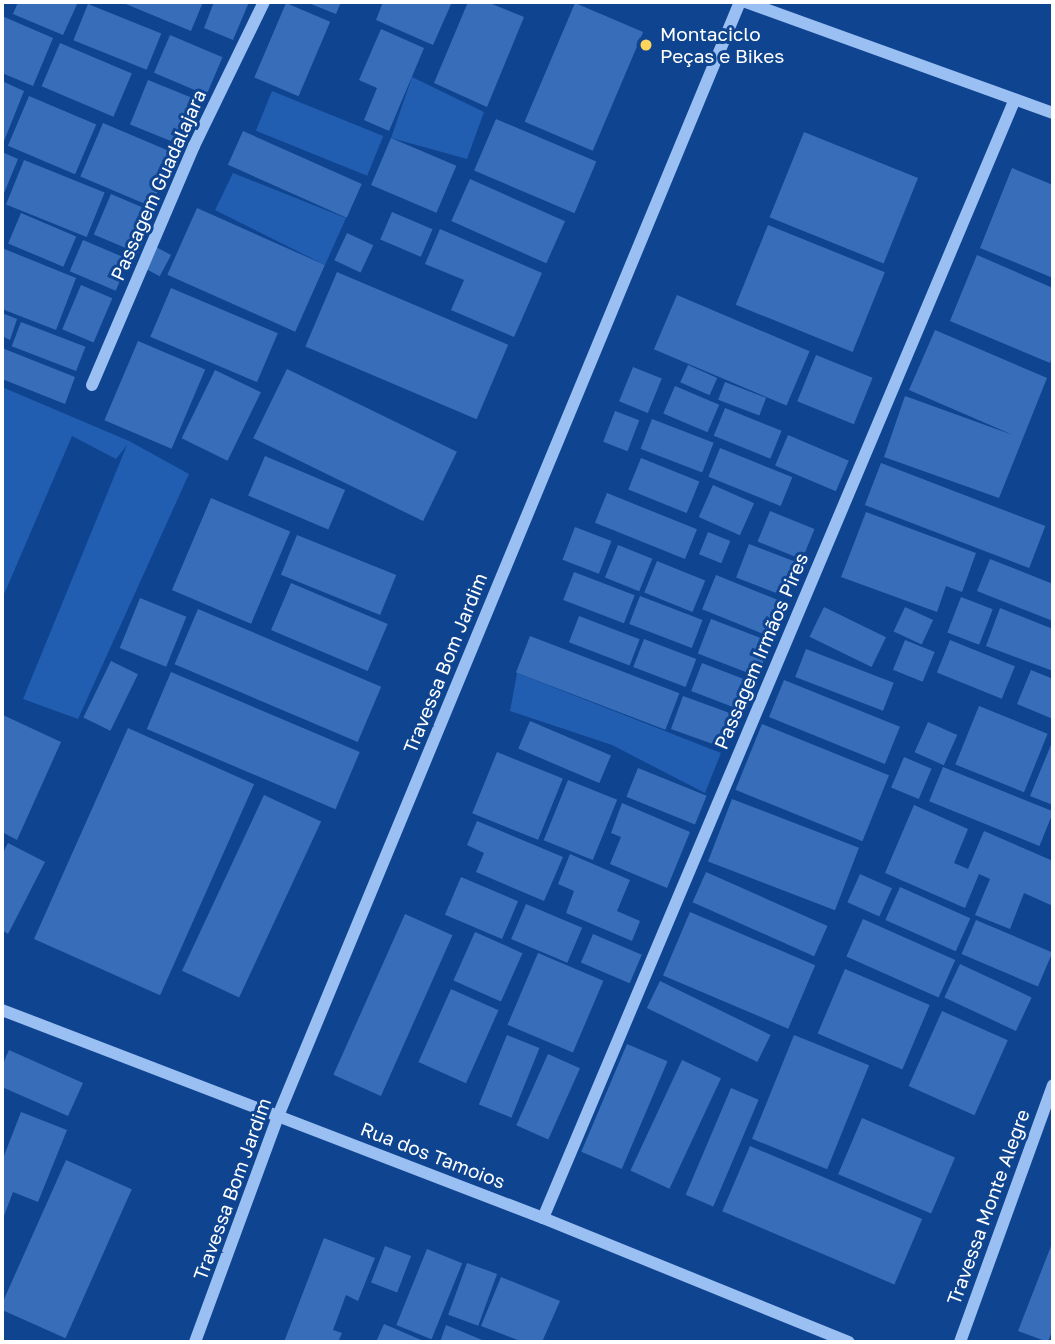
<!DOCTYPE html>
<html>
<head>
<meta charset="utf-8">
<style>
  body { margin:0 }
  #map { position:relative; width:1055px; height:1344px; overflow:hidden; background:#0f4490; font-family:"Golos Text",sans-serif }
  div>[style] { position:absolute }
  [style*='--x'] { left:calc(var(--x)*1px); top:calc(var(--y)*1px); width:calc(var(--w)*1px); rotate:calc(var(--a)*1deg) }
  .green>* { inset:0; background:#215db0; transform-origin:0 0 }
  .building>* { inset:0; background:#386eb9; transform-origin:0 0 }
  .minor>* { height:12px; margin:-6px; padding:0 6px; transform-origin:6px; border-radius:6px; background:#9abff3 }
  .dots>* { width:19px; height:19px; translate:-50% -50%; box-sizing:border-box; border:4px solid #0f4490; border-radius:50% }
  span { translate:-50% -50%; white-space:nowrap; text-align:center; line-height:1.15; -webkit-text-stroke:6px #0f4490; paint-order:stroke }
  .poi-label { font-size:19px; color:#fff }
  .left { translate:0 -50%; text-align:left }
  .street-label { font-size:19px; color:#fff }
  .frame { position:absolute; inset:0; border:4px solid #fff; pointer-events:none }
</style>
</head>
<body>
<div id="map">
  <div class="green">
    <i style="clip-path:polygon(412px 77px,484px 112px,467px 159px,391px 138px)"></i>
    <i style="left:272px;top:91px;width:120px;height:43px;rotate:22deg"></i>
    <i style="clip-path:polygon(233px 173px,346px 218px,325px 265px,215px 210px)"></i>
    <i style="clip-path:polygon(2px 387px,129px 441px,189px 474px,78px 719px,23px 699px,127px 445px,116px 459px,72px 436px,2px 599px)"></i>
    <i style="clip-path:polygon(517px 673px,721px 753px,705px 793px,612px 745px,510px 711px)"></i>
  </div>
  <div class="building">
    <i style="clip-path:polygon(18px 2px,78px 2px,63px 35px,13px 14px)"></i>
    <i style="clip-path:polygon(121px 2px,203px 2px,191px 31px)"></i>
    <i style="clip-path:polygon(214px 2px,249px 2px,233px 40px,204px 28px)"></i>
    <i style="clip-path:polygon(306px 2px,341px 2px,336px 14px)"></i>
    <i style="clip-path:polygon(383px 2px,452px 2px,433px 45px,376px 20px)"></i>
    <i style="clip-path:polygon(468px 2px,487px 2px,524px 17px,487px 107px,434px 83px)"></i>
    <i style="left:286px;top:3px;width:48px;height:81px;rotate:23deg"></i>
    <i style="left:575px;top:3px;width:74px;height:129px;rotate:23deg"></i>
    <i style="left:88px;top:4px;width:79px;height:39px;rotate:22deg"></i>
    <i style="clip-path:polygon(2px 16px,53px 38px,33px 86px,2px 73px)"></i>
    <i style="clip-path:polygon(381px 29px,424px 48px,389px 131px,364px 120px,377px 88px,359px 80px)"></i>
    <i style="left:170px;top:35px;width:57px;height:41px;rotate:23deg"></i>
    <i style="left:60px;top:43px;width:78px;height:47px;rotate:23deg"></i>
    <i style="left:148px;top:80px;width:56px;height:48px;rotate:22deg"></i>
    <i style="clip-path:polygon(2px 81px,24px 91px,2px 146px)"></i>
    <i style="left:29px;top:96px;width:73px;height:54px;rotate:23deg"></i>
    <i style="left:496px;top:119px;width:109px;height:56px;rotate:23deg"></i>
    <i style="left:103px;top:123px;width:77px;height:58px;rotate:23deg"></i>
    <i style="left:243px;top:131px;width:130px;height:37px;rotate:24deg"></i>
    <i style="left:804px;top:132px;width:123px;height:92px;rotate:22deg"></i>
    <i style="left:391px;top:138px;width:71px;height:51px;rotate:23deg"></i>
    <i style="clip-path:polygon(2px 152px,18px 159px,2px 198px)"></i>
    <i style="left:24px;top:160px;width:87px;height:48px;rotate:22deg"></i>
    <i style="clip-path:polygon(1012px 168px,1053px 185px,1053px 278px,980px 248px)"></i>
    <i style="left:470px;top:179px;width:104px;height:46px;rotate:24deg"></i>
    <i style="left:111px;top:194px;width:48px;height:44px;rotate:23deg"></i>
    <i style="left:197px;top:208px;width:140px;height:73px;rotate:24deg"></i>
    <i style="left:392px;top:212px;width:44px;height:30px;rotate:23deg"></i>
    <i style="left:21px;top:213px;width:60px;height:33px;rotate:23deg"></i>
    <i style="left:768px;top:225px;width:126px;height:86px;rotate:22deg"></i>
    <i style="clip-path:polygon(440px 229px,542px 273px,514px 337px,451px 310px,464px 280px,425px 264px)"></i>
    <i style="left:347px;top:233px;width:29px;height:30px;rotate:25deg"></i>
    <i style="left:83px;top:240px;width:50px;height:34px;rotate:23deg"></i>
    <i style="left:156px;top:247px;width:17px;height:24px;rotate:28deg"></i>
    <i style="clip-path:polygon(2px 248px,76px 278px,56px 330px,2px 309px)"></i>
    <i style="clip-path:polygon(977px 255px,1053px 288px,1053px 354px,1050px 363px,950px 321px)"></i>
    <i style="left:337px;top:272px;width:186px;height:81px;rotate:23deg"></i>
    <i style="left:81px;top:285px;width:34px;height:48px;rotate:23deg"></i>
    <i style="left:171px;top:288px;width:116px;height:53px;rotate:23deg"></i>
    <i style="left:677px;top:295px;width:144px;height:59px;rotate:23deg"></i>
    <i style="clip-path:polygon(2px 313px,17px 319px,10px 340px,2px 336px)"></i>
    <i style="left:21px;top:322px;width:69px;height:26px;rotate:21deg"></i>
    <i style="clip-path:polygon(935px 330px,1047px 378px,999px 498px,884px 457px,905px 396px,1013px 435px,909px 390px)"></i>
    <i style="left:138px;top:341px;width:73px;height:86px;rotate:23deg"></i>
    <i style="clip-path:polygon(2px 348px,75px 377px,65px 404px,2px 379px)"></i>
    <i style="left:816px;top:355px;width:61px;height:50px;rotate:22deg"></i>
    <i style="left:688px;top:365px;width:32px;height:19px;rotate:24deg"></i>
    <i style="left:633px;top:367px;width:31px;height:37px;rotate:22deg"></i>
    <i style="left:287px;top:369px;width:189px;height:77px;rotate:26deg"></i>
    <i style="left:215px;top:370px;width:51px;height:76px;rotate:26deg"></i>
    <i style="left:725px;top:382px;width:44px;height:19px;rotate:21deg"></i>
    <i style="left:675px;top:386px;width:48px;height:30px;rotate:23deg"></i>
    <i style="left:725px;top:408px;width:61px;height:30px;rotate:22deg"></i>
    <i style="left:615px;top:411px;width:26px;height:33px;rotate:21deg"></i>
    <i style="left:652px;top:419px;width:66px;height:32px;rotate:21deg"></i>
    <i style="left:788px;top:435px;width:66px;height:33px;rotate:23deg"></i>
    <i style="left:720px;top:448px;width:78px;height:31px;rotate:22deg"></i>
    <i style="left:265px;top:456px;width:87px;height:43px;rotate:23deg"></i>
    <i style="left:641px;top:458px;width:63px;height:34px;rotate:22deg"></i>
    <i style="left:881px;top:463px;width:176px;height:45px;rotate:21deg"></i>
    <i style="left:713px;top:485px;width:45px;height:35px;rotate:24deg"></i>
    <i style="left:607px;top:493px;width:97px;height:32px;rotate:22deg"></i>
    <i style="left:211px;top:498px;width:86px;height:100px;rotate:23deg"></i>
    <i style="left:770px;top:511px;width:48px;height:33px;rotate:22deg"></i>
    <i style="clip-path:polygon(866px 512px,976px 553px,962px 592px,946px 586px,937px 612px,841px 577px)"></i>
    <i style="left:575px;top:527px;width:39px;height:35px;rotate:21deg"></i>
    <i style="left:708px;top:532px;width:24px;height:24px;rotate:22deg"></i>
    <i style="left:297px;top:535px;width:107px;height:43px;rotate:22deg"></i>
    <i style="left:749px;top:544px;width:49px;height:36px;rotate:21deg"></i>
    <i style="left:618px;top:545px;width:37px;height:35px;rotate:22deg"></i>
    <i style="clip-path:polygon(990px 559px,1053px 584px,1053px 621px,977px 591px)"></i>
    <i style="left:657px;top:561px;width:52px;height:34px;rotate:22deg"></i>
    <i style="left:574px;top:572px;width:65px;height:30px;rotate:21deg"></i>
    <i style="left:716px;top:575px;width:70px;height:37px;rotate:22deg"></i>
    <i style="left:291px;top:583px;width:105px;height:51px;rotate:23deg"></i>
    <i style="left:640px;top:596px;width:67px;height:30px;rotate:21deg"></i>
    <i style="left:961px;top:597px;width:34px;height:38px;rotate:21deg"></i>
    <i style="left:140px;top:598px;width:50px;height:54px;rotate:22deg"></i>
    <i style="left:824px;top:607px;width:69px;height:33px;rotate:26deg"></i>
    <i style="left:905px;top:607px;width:31px;height:27px;rotate:25deg"></i>
    <i style="clip-path:polygon(1000px 608px,1053px 629px,1053px 671px,986px 646px)"></i>
    <i style="left:198px;top:609px;width:199px;height:60px;rotate:23deg"></i>
    <i style="left:579px;top:616px;width:65px;height:28px;rotate:21deg"></i>
    <i style="left:711px;top:619px;width:64px;height:37px;rotate:21deg"></i>
    <i style="left:530px;top:636px;width:160px;height:39px;rotate:21deg"></i>
    <i style="left:644px;top:639px;width:56px;height:30px;rotate:21deg"></i>
    <i style="left:905px;top:640px;width:32px;height:32px;rotate:22deg"></i>
    <i style="left:950px;top:640px;width:70px;height:35px;rotate:22deg"></i>
    <i style="left:806px;top:649px;width:94px;height:30px;rotate:21deg"></i>
    <i style="left:111px;top:661px;width:30px;height:63px;rotate:26deg"></i>
    <i style="left:702px;top:663px;width:53px;height:30px;rotate:21deg"></i>
    <i style="clip-path:polygon(1031px 670px,1053px 679px,1053px 719px,1017px 704px)"></i>
    <i style="left:171px;top:672px;width:205px;height:62px;rotate:23deg"></i>
    <i style="left:784px;top:680px;width:125px;height:40px;rotate:22deg"></i>
    <i style="left:683px;top:696px;width:54px;height:35px;rotate:20deg"></i>
    <i style="left:979px;top:706px;width:74px;height:63px;rotate:22deg"></i>
    <i style="clip-path:polygon(3px 715px,61px 742px,17px 840px,2px 832px)"></i>
    <i style="left:530px;top:721px;width:88px;height:30px;rotate:23deg"></i>
    <i style="left:928px;top:722px;width:32px;height:33px;rotate:24deg"></i>
    <i style="left:762px;top:724px;width:137px;height:71px;rotate:22deg"></i>
    <i style="left:128px;top:728px;width:138px;height:231px;rotate:24deg"></i>
    <i style="clip-path:polygon(1053px 740px,1053px 805px,1030px 796px)"></i>
    <i style="left:497px;top:752px;width:71px;height:66px;rotate:22deg"></i>
    <i style="left:904px;top:757px;width:30px;height:33px;rotate:23deg"></i>
    <i style="left:943px;top:767px;width:119px;height:37px;rotate:22deg"></i>
    <i style="left:638px;top:768px;width:74px;height:31px;rotate:22deg"></i>
    <i style="left:568px;top:780px;width:53px;height:65px;rotate:22deg"></i>
    <i style="left:264px;top:795px;width:63px;height:194px;rotate:25deg"></i>
    <i style="left:732px;top:799px;width:136px;height:67px;rotate:21deg"></i>
    <i style="clip-path:polygon(622px 803px,690px 832px,667px 888px,610px 864px,621px 837px,611px 833px)"></i>
    <i style="clip-path:polygon(914px 805px,968px 829px,954px 863px,968px 869px,984px 831px,1053px 861px,1053px 906px,1024px 893px,1010px 929px,975px 915px,990px 879px,979px 874px,965px 908px,885px 873px)"></i>
    <i style="clip-path:polygon(477px 821px,563px 857px,544px 901px,476px 872px,484px 853px,467px 845px)"></i>
    <i style="clip-path:polygon(8px 843px,45px 862px,8px 934px,2px 930px,2px 854px)"></i>
    <i style="clip-path:polygon(570px 854px,630px 880px,617px 911px,640px 921px,632px 941px,566px 913px,574px 891px,558px 884px)"></i>
    <i style="left:706px;top:872px;width:133px;height:33px;rotate:24deg"></i>
    <i style="left:860px;top:874px;width:35px;height:31px;rotate:24deg"></i>
    <i style="left:461px;top:877px;width:62px;height:41px;rotate:23deg"></i>
    <i style="left:900px;top:887px;width:77px;height:36px;rotate:24deg"></i>
    <i style="left:526px;top:904px;width:61px;height:38px;rotate:23deg"></i>
    <i style="left:690px;top:912px;width:136px;height:69px;rotate:23deg"></i>
    <i style="left:405px;top:914px;width:52px;height:176px;rotate:24deg"></i>
    <i style="left:863px;top:919px;width:101px;height:41px;rotate:24deg"></i>
    <i style="left:976px;top:920px;width:83px;height:37px;rotate:23deg"></i>
    <i style="left:475px;top:932px;width:52px;height:53px;rotate:24deg"></i>
    <i style="left:593px;top:934px;width:53px;height:31px;rotate:23deg"></i>
    <i style="left:538px;top:953px;width:71px;height:78px;rotate:23deg"></i>
    <i style="left:960px;top:964px;width:79px;height:37px;rotate:25deg"></i>
    <i style="left:845px;top:969px;width:92px;height:70px;rotate:23deg"></i>
    <i style="left:660px;top:981px;width:123px;height:30px;rotate:26deg"></i>
    <i style="left:451px;top:989px;width:52px;height:80px;rotate:24deg"></i>
    <i style="left:942px;top:1011px;width:72px;height:82px;rotate:24deg"></i>
    <i style="left:507px;top:1035px;width:35px;height:75px;rotate:22deg"></i>
    <i style="left:794px;top:1035px;width:81px;height:112px;rotate:22deg"></i>
    <i style="left:627px;top:1044px;width:44px;height:117px;rotate:23deg"></i>
    <i style="clip-path:polygon(9px 1050px,83px 1083px,68px 1116px,2px 1087px,2px 1066px)"></i>
    <i style="left:548px;top:1054px;width:35px;height:78px;rotate:24deg"></i>
    <i style="left:682px;top:1060px;width:43px;height:122px;rotate:25deg"></i>
    <i style="left:731px;top:1088px;width:30px;height:116px;rotate:23deg"></i>
    <i style="clip-path:polygon(21px 1112px,67px 1130px,38px 1202px,13px 1192px,2px 1221px,2px 1161px)"></i>
    <i style="left:862px;top:1118px;width:101px;height:61px;rotate:23deg"></i>
    <i style="left:750px;top:1146px;width:187px;height:71px;rotate:23deg"></i>
    <i style="left:66px;top:1160px;width:72px;height:163px;rotate:24deg"></i>
    <i style="clip-path:polygon(324px 1238px,375px 1258px,358px 1301px,346px 1295px,333px 1330px,342px 1333px,338px 1342px,284px 1342px)"></i>
    <i style="clip-path:polygon(1053px 1241px,1053px 1328px,1048px 1342px,1018px 1331px)"></i>
    <i style="left:385px;top:1246px;width:28px;height:39px;rotate:21deg"></i>
    <i style="left:427px;top:1249px;width:38px;height:82px;rotate:22deg"></i>
    <i style="left:467px;top:1263px;width:32px;height:55px;rotate:20deg"></i>
    <i style="clip-path:polygon(501px 1277px,560px 1301px,542px 1342px,523px 1342px,481px 1326px)"></i>
    <i style="clip-path:polygon(384px 1324px,426px 1342px,376px 1342px)"></i>
    <i style="clip-path:polygon(446px 1325px,487px 1342px,440px 1342px)"></i>
  </div>
  <div class="minor">
    <i style="--x:746;--y:2;--w:326;--a:19.9"></i>
    <i style="--x:92;--y:385;--w:260;--a:-66.9"></i>
    <i style="--x:194;--y:146;--w:160;--a:-64.1"></i>
    <i style="--x:2;--y:1010;--w:580;--a:21.03"></i>
    <i style="--x:543;--y:1218;--w:330;--a:22.1"></i>
    <i style="--x:543;--y:1218;--w:1214;--a:-67.13"></i>
    <i style="--x:195;--y:1342;--w:241;--a:-69.8"></i>
    <i style="--x:278;--y:1116;--w:1206;--a:-67.48"></i>
    <i style="--x:960;--y:1342;--w:273;--a:-70.1"></i>
  </div>
  <div class="dots">
    <i style="left:646px;top:45px;background:#ffd55c"></i>
  </div>
  <div class="poi-label">
    <span class="left" style="left:660px;top:45px">Montaciclo<br>Peças e Bikes</span>
  </div>
  <div class="street-label">
    <span style="left:158px;top:185px;rotate:-66deg">Passagem Guadalajara</span>
    <span style="left:761px;top:651px;rotate:-67deg">Passagem Irmãos Pires</span>
    <span style="left:445px;top:663px;rotate:-68deg">Travessa Bom Jardim</span>
    <span style="left:433px;top:1155px;rotate:21deg">Rua dos Tamoios</span>
    <span style="left:232px;top:1189px;rotate:-70deg">Travessa Bom Jardim</span>
    <span style="left:988px;top:1207px;rotate:-70deg">Travessa Monte Alegre</span>
  </div>
  <div class="frame"></div>
</div>
</body>
</html>
